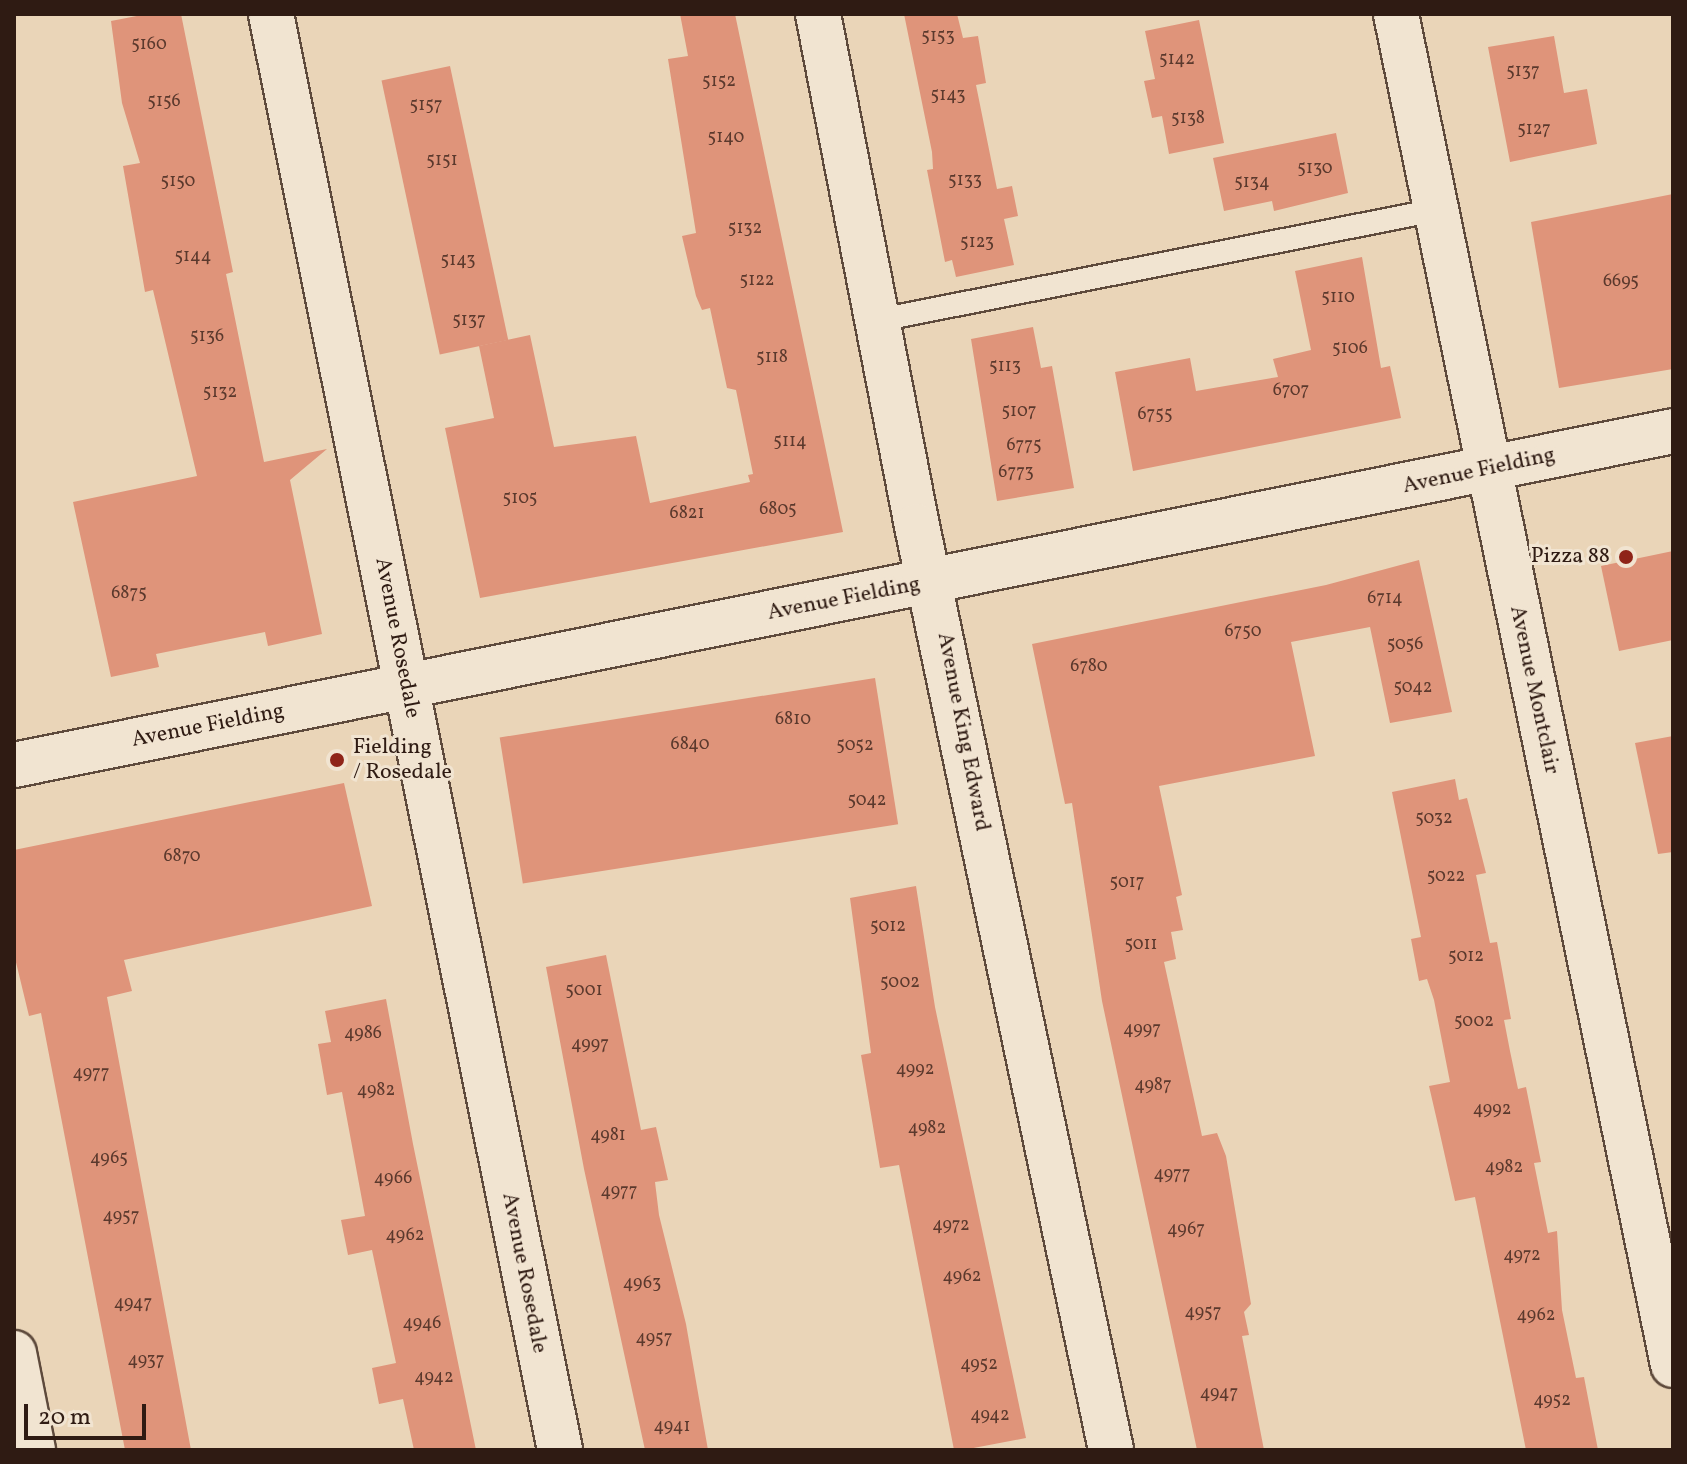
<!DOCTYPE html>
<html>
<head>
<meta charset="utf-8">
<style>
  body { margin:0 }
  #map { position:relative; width:1687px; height:1464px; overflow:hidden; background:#ead5b8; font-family:Vollkorn,serif }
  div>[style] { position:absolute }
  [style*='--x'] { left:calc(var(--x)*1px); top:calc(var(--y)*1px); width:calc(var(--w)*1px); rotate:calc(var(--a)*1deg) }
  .building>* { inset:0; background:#df947a; transform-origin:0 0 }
  .roads { filter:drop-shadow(2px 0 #5e4a3c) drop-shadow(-2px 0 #5e4a3c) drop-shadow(0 2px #5e4a3c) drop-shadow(0 -2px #5e4a3c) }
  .service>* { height:22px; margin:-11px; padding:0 11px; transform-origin:11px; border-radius:11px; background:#f1e4d1 }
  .minor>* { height:44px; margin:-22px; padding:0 22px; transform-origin:22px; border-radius:22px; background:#f1e4d1 }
  .dots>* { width:22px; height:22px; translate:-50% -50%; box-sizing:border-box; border:4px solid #f1e4d1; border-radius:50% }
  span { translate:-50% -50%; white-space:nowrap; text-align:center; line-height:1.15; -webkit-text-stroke:6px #f1e4d1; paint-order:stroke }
  .number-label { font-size:18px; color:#5b392d }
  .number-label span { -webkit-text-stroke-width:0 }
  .street-label { font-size:22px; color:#2f1b13 }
  .poi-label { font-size:22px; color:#2f1b13 }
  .right { translate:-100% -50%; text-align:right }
  .left { translate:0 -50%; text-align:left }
  .frame { position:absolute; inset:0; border:16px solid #2f1b13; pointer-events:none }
  .scale { position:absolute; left:24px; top:1404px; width:122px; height:36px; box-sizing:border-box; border:4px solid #2f1b13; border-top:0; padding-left:10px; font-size:24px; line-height:28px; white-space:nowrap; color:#2f1b13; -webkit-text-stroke:6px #f1e4d1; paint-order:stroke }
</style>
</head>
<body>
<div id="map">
  <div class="building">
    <i style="clip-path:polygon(147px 14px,181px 14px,233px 272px,226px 274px,264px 462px,327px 449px,290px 480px,322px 634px,268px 646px,265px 632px,156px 654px,159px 667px,111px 677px,73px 502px,197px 476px,153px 290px,145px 292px,123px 166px,140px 163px,122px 103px,111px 21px)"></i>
    <i style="clip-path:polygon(680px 14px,735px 14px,843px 532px,480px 598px,445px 428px,494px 418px,479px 346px,530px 335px,554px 447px,636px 436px,650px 503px,750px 482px,748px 475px,753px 474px,736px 390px,727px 388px,710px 308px,702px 310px,696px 296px,682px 236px,696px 233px,668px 59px,688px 56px)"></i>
    <i style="clip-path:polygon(904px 14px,957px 14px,963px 38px,978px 36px,986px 83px,976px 85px,997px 189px,1012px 186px,1018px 216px,1004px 219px,1014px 265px,956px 277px,952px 260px,945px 262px,927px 170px,933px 169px,932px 152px)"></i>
    <i style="clip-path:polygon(1199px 20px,1224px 143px,1169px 154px,1162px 116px,1152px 118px,1144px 81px,1155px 79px,1145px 31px)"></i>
    <i style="clip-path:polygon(1554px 36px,1564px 93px,1587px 89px,1597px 144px,1510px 162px,1488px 47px)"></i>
    <i style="left:450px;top:66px;width:280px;height:70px;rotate:78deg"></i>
    <i style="clip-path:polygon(1336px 133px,1348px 193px,1274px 211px,1272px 201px,1224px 211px,1213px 158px)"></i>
    <i style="clip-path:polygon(1673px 194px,1673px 369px,1559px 388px,1531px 222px)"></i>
    <i style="clip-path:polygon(1362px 257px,1381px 368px,1390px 366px,1401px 418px,1133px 471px,1115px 372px,1190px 358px,1196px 391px,1278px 377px,1273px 359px,1311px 350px,1295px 271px)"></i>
    <i style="clip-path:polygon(1033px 327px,1041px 368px,1052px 366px,1074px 488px,997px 501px,971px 339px)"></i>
    <i style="clip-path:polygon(1673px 551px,1673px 640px,1619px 651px,1601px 566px)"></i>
    <i style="clip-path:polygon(1419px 560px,1452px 712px,1390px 723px,1370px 627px,1291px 642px,1315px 756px,1159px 786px,1182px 895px,1176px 897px,1183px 930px,1171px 932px,1176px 959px,1164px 962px,1202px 1136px,1217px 1133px,1226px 1156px,1251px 1304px,1244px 1312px,1249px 1335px,1242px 1336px,1264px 1450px,1197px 1450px,1102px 1001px,1072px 803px,1065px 804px,1032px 644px,1326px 585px)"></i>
    <i style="left:875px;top:678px;width:148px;height:380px;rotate:81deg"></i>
    <i style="clip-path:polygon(1673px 736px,1673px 852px,1658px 854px,1635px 743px)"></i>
    <i style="clip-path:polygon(1455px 779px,1459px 800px,1467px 798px,1486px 873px,1476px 875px,1490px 943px,1497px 942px,1511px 1019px,1504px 1020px,1510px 1051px,1518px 1089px,1526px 1087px,1541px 1162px,1534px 1163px,1548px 1233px,1557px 1231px,1562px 1310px,1576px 1378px,1584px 1377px,1598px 1450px,1526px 1450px,1475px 1197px,1455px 1201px,1438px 1125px,1429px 1086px,1450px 1082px,1434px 1000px,1427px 979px,1419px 981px,1411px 939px,1421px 937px,1392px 792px)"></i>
    <i style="clip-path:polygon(344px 783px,372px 906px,124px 960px,132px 991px,107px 997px,191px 1450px,125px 1450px,41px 1013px,29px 1016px,14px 954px,14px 850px)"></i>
    <i style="clip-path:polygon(916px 886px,935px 1007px,1026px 1438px,963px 1450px,954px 1450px,899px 1165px,880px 1168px,861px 1055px,871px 1053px,850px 898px)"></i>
    <i style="clip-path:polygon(606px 955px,641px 1130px,656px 1127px,668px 1180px,655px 1182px,659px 1215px,686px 1324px,708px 1450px,645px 1450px,584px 1169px,546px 967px)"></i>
    <i style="clip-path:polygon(386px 999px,413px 1144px,476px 1450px,414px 1450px,403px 1399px,379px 1404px,372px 1368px,396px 1363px,372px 1250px,348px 1255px,341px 1220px,365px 1216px,342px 1092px,327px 1095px,318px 1044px,331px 1042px,325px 1011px)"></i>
  </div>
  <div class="roads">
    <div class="service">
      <i style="--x:879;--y:320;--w:568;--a:-11.17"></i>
    </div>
    <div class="minor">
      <i style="--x:271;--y:14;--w:1465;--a:78.62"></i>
      <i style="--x:818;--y:14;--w:521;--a:79.06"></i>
      <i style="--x:917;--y:526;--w:944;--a:78.14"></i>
      <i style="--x:1396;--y:14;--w:1379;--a:78.41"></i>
      <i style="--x:14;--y:765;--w:1692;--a:-11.38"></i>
      <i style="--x:14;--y:1353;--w:99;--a:78.9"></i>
    </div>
  </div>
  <div class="dots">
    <i style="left:1626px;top:557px;background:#8f2418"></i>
    <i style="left:337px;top:760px;background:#8f2418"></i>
  </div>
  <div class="number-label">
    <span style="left:938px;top:37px">5153</span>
    <span style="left:149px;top:45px">5160</span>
    <span style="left:1177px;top:60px">5142</span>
    <span style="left:1523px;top:72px">5137</span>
    <span style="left:719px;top:82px">5152</span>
    <span style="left:948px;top:96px">5143</span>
    <span style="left:164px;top:102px">5156</span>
    <span style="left:426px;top:106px">5157</span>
    <span style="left:1188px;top:119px">5138</span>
    <span style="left:1534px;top:130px">5127</span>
    <span style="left:726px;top:138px">5140</span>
    <span style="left:442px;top:161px">5151</span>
    <span style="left:1315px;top:169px">5130</span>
    <span style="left:965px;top:181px">5133</span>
    <span style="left:178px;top:182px">5150</span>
    <span style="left:1252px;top:183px">5134</span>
    <span style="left:745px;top:229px">5132</span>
    <span style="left:977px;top:243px">5123</span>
    <span style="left:193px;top:257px">5144</span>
    <span style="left:458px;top:261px">5143</span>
    <span style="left:757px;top:281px">5122</span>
    <span style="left:1621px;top:282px">6695</span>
    <span style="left:1338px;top:298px">5110</span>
    <span style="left:469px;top:321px">5137</span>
    <span style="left:207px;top:337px">5136</span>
    <span style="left:1350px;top:349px">5106</span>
    <span style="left:772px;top:358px">5118</span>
    <span style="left:1005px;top:367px">5113</span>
    <span style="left:1291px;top:391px">6707</span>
    <span style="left:220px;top:393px">5132</span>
    <span style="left:1019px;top:412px">5107</span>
    <span style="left:1155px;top:415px">6755</span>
    <span style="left:790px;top:442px">5114</span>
    <span style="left:1024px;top:446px">6775</span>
    <span style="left:1016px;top:473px">6773</span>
    <span style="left:520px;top:499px">5105</span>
    <span style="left:778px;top:510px">6805</span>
    <span style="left:687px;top:514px">6821</span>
    <span style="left:129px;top:594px">6875</span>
    <span style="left:1385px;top:599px">6714</span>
    <span style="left:1243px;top:632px">6750</span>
    <span style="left:1405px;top:645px">5056</span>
    <span style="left:1089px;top:667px">6780</span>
    <span style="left:1413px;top:688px">5042</span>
    <span style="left:793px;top:720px">6810</span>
    <span style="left:690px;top:745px">6840</span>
    <span style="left:855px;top:746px">5052</span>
    <span style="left:867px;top:801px">5042</span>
    <span style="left:1434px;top:819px">5032</span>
    <span style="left:182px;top:857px">6870</span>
    <span style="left:1446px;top:877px">5022</span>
    <span style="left:1127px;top:883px">5017</span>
    <span style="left:888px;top:927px">5012</span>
    <span style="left:1141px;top:945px">5011</span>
    <span style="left:1466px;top:957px">5012</span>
    <span style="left:900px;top:983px">5002</span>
    <span style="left:584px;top:991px">5001</span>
    <span style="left:1474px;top:1022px">5002</span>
    <span style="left:1142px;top:1030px">4997</span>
    <span style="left:363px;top:1034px">4986</span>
    <span style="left:590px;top:1045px">4997</span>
    <span style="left:915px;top:1070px">4992</span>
    <span style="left:91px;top:1074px">4977</span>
    <span style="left:1153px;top:1086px">4987</span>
    <span style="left:376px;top:1091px">4982</span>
    <span style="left:1492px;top:1110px">4992</span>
    <span style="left:927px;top:1129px">4982</span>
    <span style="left:608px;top:1136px">4981</span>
    <span style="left:109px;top:1159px">4965</span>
    <span style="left:1504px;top:1168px">4982</span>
    <span style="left:1172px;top:1175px">4977</span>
    <span style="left:393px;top:1179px">4966</span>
    <span style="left:619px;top:1192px">4977</span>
    <span style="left:121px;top:1217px">4957</span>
    <span style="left:951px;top:1226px">4972</span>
    <span style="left:1186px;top:1230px">4967</span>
    <span style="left:405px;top:1236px">4962</span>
    <span style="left:1522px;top:1256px">4972</span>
    <span style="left:962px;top:1277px">4962</span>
    <span style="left:642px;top:1284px">4963</span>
    <span style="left:133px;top:1304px">4947</span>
    <span style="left:1203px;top:1313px">4957</span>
    <span style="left:1536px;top:1316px">4962</span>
    <span style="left:422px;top:1324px">4946</span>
    <span style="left:654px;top:1339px">4957</span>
    <span style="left:146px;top:1361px">4937</span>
    <span style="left:979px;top:1365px">4952</span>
    <span style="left:434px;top:1378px">4942</span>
    <span style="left:1219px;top:1394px">4947</span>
    <span style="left:1552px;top:1401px">4952</span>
    <span style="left:990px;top:1416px">4942</span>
    <span style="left:672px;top:1427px">4941</span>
  </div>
  <div class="street-label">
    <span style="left:1479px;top:471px;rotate:-12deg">Avenue Fielding</span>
    <span style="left:844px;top:599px;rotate:-11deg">Avenue Fielding</span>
    <span style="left:397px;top:638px;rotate:79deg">Avenue Rosedale</span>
    <span style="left:1534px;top:690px;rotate:78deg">Avenue Montclair</span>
    <span style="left:208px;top:726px;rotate:-11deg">Avenue Fielding</span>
    <span style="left:963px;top:732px;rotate:79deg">Avenue King Edward</span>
    <span style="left:524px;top:1273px;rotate:79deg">Avenue Rosedale</span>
  </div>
  <div class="poi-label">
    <span class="right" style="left:1610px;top:557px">Pizza 88</span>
    <span class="left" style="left:353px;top:760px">Fielding<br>/ Rosedale</span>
  </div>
  <div class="frame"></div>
  <div class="scale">20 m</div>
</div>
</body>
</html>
